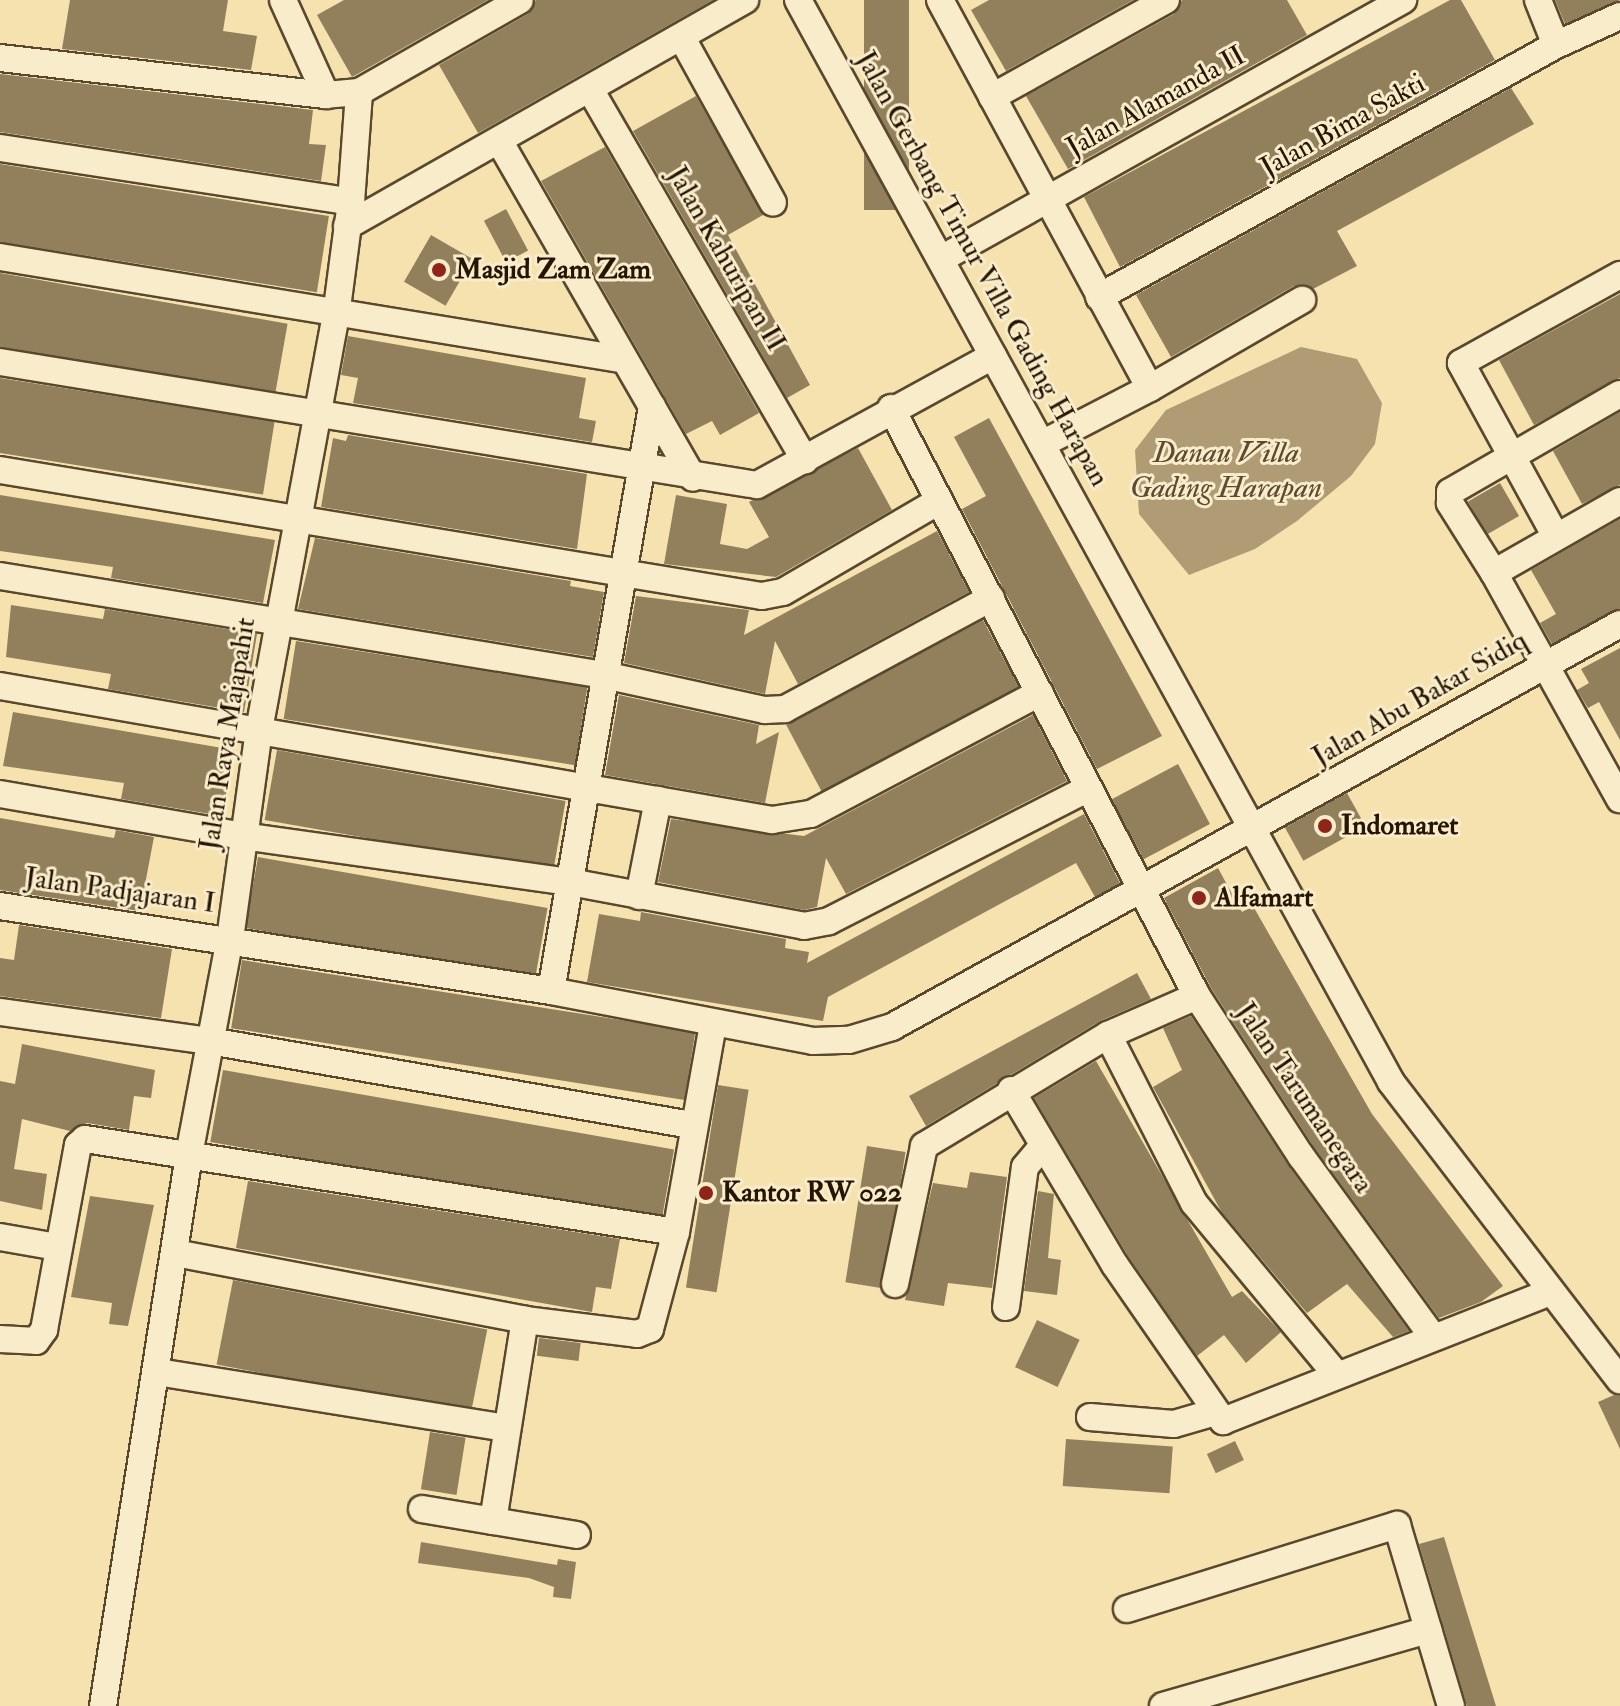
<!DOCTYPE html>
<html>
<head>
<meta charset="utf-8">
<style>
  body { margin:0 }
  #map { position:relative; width:1620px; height:1706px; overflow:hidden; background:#f6e2af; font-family:"IM FELL Double Pica",serif }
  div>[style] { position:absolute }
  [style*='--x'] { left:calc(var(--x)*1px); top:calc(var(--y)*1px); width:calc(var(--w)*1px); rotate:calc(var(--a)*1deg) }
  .water>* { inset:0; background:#af9c75 }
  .building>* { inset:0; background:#92805c; transform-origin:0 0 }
  .roads { filter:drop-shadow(2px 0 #59482e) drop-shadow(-2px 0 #59482e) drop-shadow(0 2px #59482e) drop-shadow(0 -2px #59482e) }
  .minor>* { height:26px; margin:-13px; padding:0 13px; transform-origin:13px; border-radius:13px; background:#f9eccb }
  .dots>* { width:22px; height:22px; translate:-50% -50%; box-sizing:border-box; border:4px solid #f9eccb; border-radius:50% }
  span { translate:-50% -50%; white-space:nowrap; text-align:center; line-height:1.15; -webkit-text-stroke:6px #f9eccb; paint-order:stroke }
  .street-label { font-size:28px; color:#251503 }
  .poi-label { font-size:28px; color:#251503; font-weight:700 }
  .left { translate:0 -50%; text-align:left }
  .water-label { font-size:30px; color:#5c4b31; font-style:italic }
</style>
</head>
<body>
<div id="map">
  <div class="water">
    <i style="clip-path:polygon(1301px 347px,1357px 359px,1382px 403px,1375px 444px,1351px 476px,1297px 521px,1255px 549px,1189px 575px,1139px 514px,1135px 450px,1166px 410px)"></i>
  </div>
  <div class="building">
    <i style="clip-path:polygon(70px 0,228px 0,223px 31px,257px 36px,251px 70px,62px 49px)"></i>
    <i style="clip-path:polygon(344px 0,488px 0,352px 77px,317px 15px)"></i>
    <i style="clip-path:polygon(536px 0,713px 0,478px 133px,439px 65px,528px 14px)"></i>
    <i style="left:864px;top:0;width:45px;height:210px"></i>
    <i style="clip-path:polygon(989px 0,1133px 0,1006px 71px,971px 10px)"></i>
    <i style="clip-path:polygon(1182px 0,1287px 0,1307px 35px,1068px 169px,1026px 96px,1174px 14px)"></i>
    <i style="clip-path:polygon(1450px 0,1461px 0,1495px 60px,1120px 267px,1084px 197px)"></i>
    <i style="clip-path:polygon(1555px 0,1620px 0,1565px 24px)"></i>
    <i style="clip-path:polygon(0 74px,313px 110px,309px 144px,326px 145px,321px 181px,0 132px)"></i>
    <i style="clip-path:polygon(1511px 88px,1534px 124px,1337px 231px,1357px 266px,1313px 289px,1294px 286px,1171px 357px,1136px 295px)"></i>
    <i style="clip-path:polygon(696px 96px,763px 215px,728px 235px,810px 385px,787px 398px,633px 131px)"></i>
    <i style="clip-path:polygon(605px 147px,759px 413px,720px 435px,712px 421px,686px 434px,541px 181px)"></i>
    <i style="left:0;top:164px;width:333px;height:77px;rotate:9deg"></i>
    <i style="left:506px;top:209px;width:47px;height:25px;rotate:62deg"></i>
    <i style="left:431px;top:235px;width:48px;height:54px;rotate:30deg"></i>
    <i style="left:0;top:273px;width:292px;height:73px;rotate:10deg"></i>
    <i style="clip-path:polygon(1620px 294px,1620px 378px,1534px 425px,1499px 360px)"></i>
    <i style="clip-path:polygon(348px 336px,586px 378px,579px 418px,596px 421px,592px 442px,353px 403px,358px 378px,341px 375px)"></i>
    <i style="left:0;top:378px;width:278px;height:74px;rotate:9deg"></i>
    <i style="clip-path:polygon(1620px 412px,1620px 485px,1582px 504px,1553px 451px)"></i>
    <i style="clip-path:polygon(989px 418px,1162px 736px,1097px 769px,962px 509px,986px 496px,954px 437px)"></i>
    <i style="clip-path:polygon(348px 435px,587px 474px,577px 549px,321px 507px,333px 438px,346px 441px)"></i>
    <i style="clip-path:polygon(858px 448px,892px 510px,776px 577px,664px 564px,676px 495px,727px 504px,720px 544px,747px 549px,769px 537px,749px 502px)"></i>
    <i style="left:1500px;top:483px;width:38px;height:37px;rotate:60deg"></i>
    <i style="clip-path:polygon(0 495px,275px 540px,263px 603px,111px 578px,113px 567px,0 551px)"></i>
    <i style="clip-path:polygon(1620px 519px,1620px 608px,1552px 644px,1540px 623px,1556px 614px,1531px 570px)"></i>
    <i style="clip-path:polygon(937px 531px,969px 592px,798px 684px,775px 641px,765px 694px,624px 663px,636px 596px,749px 610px,744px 635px)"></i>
    <i style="clip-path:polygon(315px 538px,571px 581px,570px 586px,604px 592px,593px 657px,298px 609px)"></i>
    <i style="clip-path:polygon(11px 605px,103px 619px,105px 609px,257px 634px,244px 712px,108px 689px,111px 674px,6px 657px)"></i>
    <i style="left:983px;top:620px;width:76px;height:223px;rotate:62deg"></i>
    <i style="left:296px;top:641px;width:295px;height:79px;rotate:9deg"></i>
    <i style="clip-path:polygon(1620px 648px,1620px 740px,1599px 702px,1588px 708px,1577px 690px,1589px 683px,1581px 669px)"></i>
    <i style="clip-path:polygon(619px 695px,759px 725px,756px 744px,779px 732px,765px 803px,605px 775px)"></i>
    <i style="clip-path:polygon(13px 712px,234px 750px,222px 816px,121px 799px,124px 783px,3px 766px)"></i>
    <i style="clip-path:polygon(1033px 715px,1067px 781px,846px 894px,826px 858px,817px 907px,804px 910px,658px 882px,671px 819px,804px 836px)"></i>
    <i style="left:277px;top:750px;width:293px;height:71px;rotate:10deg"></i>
    <i style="left:1178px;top:764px;width:68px;height:75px;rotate:62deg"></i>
    <i style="left:1347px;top:793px;width:38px;height:71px;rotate:61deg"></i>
    <i style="clip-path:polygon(1084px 814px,1120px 883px,1095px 897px,1076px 863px,828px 997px,823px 1021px,587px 982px,599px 914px,640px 921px,641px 912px,786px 939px,785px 948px,809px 952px,807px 963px)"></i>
    <i style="clip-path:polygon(0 818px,114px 838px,116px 830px,154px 837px,140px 911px,0 890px)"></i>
    <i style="left:258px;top:857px;width:294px;height:72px;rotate:10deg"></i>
    <i style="clip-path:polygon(1218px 868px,1242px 912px,1253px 906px,1372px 1114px,1503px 1286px,1481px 1302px,1439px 1318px,1314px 1147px,1211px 988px,1164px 898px)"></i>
    <i style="clip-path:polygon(19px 925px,172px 949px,161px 1018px,0 996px,0 958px,14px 960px)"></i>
    <i style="left:242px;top:960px;width:459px;height:69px;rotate:9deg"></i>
    <i style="clip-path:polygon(1137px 973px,1151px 999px,1100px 1021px,926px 1126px,909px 1096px)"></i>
    <i style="clip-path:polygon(1191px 1016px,1288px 1165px,1409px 1331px,1393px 1337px,1347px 1284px,1307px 1313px,1221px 1211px,1153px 1087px,1182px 1070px,1163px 1028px)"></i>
    <i style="clip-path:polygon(22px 1044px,155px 1070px,151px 1098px,134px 1096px,129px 1130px,87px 1123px,70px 1131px,22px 1119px,14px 1169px,47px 1174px,42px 1210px,0 1201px,0 1081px,15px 1084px)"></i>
    <i style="clip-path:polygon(1096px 1061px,1232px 1297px,1242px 1291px,1281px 1332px,1246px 1363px,1224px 1335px,1197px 1356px,1128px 1256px,1034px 1098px)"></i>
    <i style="left:223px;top:1070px;width:458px;height:73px;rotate:10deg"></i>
    <i style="left:718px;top:1085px;width:31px;height:205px;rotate:9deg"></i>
    <i style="left:867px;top:1146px;width:39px;height:138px;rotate:9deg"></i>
    <i style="clip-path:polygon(970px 1172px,1007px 1177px,992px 1288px,948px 1283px,944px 1306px,905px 1300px,933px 1183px,967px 1188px)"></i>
    <i style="clip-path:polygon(248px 1181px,620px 1239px,611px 1289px,596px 1287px,592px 1312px,236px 1248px)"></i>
    <i style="clip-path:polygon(1038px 1191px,1054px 1194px,1048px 1258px,1061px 1260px,1057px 1295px,1024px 1291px)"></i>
    <i style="clip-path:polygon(90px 1196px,154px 1205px,128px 1326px,109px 1324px,112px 1303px,71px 1297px)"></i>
    <i style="left:233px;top:1280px;width:259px;height:86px;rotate:11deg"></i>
    <i style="left:1037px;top:1320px;width:47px;height:52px;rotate:25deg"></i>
    <i style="left:539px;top:1338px;width:42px;height:18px;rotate:7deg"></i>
    <i style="clip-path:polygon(1614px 1395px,1620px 1396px,1620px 1449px,1598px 1402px)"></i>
    <i style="left:430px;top:1432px;width:36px;height:58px;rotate:9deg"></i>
    <i style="left:1066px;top:1439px;width:107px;height:47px;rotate:4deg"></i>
    <i style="left:1235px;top:1441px;width:21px;height:31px;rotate:65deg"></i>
    <i style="clip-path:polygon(1444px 1537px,1464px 1603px,1496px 1706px,1467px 1706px,1419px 1544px)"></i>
    <i style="clip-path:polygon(421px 1542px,557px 1565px,558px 1559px,576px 1562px,571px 1599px,553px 1597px,554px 1587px,529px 1578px,418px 1563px)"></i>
  </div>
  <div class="roads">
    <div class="minor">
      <i style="--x:798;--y:0;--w:1234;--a:61.27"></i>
      <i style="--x:1391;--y:1082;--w:376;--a:52.5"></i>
      <i style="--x:940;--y:0;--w:441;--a:61.6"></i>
      <i style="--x:1150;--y:388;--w:122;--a:152.6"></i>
      <i style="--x:1538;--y:0;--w:48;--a:68.2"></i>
      <i style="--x:682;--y:38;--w:188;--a:61.1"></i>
      <i style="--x:0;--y:58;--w:328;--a:6.5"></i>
      <i style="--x:591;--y:91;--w:427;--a:59.9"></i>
      <i style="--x:359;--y:92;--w:185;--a:-29.7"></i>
      <i style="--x:992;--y:97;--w:199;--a:-29.1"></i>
      <i style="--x:501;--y:144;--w:385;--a:60.1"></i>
      <i style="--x:0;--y:148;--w:355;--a:8.7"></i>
      <i style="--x:347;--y:226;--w:458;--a:-29.6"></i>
      <i style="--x:0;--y:257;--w:628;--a:9.34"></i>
      <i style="--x:941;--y:259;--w:530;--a:-29.28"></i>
      <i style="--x:1099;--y:297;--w:522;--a:-28.87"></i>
      <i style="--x:1556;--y:45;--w:70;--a:-24.4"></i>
      <i style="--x:0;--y:362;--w:767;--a:9.23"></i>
      <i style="--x:757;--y:485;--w:269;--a:-28.7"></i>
      <i style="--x:1150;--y:388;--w:176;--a:-30.1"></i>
      <i style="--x:891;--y:408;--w:663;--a:62.51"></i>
      <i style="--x:1197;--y:996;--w:191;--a:57"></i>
      <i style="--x:1301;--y:1156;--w:220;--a:53.9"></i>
      <i style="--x:0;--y:470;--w:772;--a:9.39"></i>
      <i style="--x:762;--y:596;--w:21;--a:-11"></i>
      <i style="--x:783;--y:592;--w:181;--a:-30.3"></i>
      <i style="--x:1620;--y:501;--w:145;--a:150.3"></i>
      <i style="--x:1494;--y:573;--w:259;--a:60.9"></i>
      <i style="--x:1555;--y:535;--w:196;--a:-118.7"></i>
      <i style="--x:1461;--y:363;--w:182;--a:-29"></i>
      <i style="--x:1494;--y:573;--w:83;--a:-122.2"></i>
      <i style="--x:1450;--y:503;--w:11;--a:-90"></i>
      <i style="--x:1450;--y:492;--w:196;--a:-30"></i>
      <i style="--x:0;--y:576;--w:612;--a:9.31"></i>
      <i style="--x:604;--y:675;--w:165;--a:12.3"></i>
      <i style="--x:765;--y:710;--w:20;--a:-3"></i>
      <i style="--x:785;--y:709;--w:234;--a:-28.3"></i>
      <i style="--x:0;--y:686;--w:784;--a:9.85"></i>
      <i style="--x:772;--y:820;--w:39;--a:-9"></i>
      <i style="--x:811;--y:814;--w:259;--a:-27.9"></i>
      <i style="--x:0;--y:794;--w:246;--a:9.8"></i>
      <i style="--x:242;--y:836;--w:331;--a:8"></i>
      <i style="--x:570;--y:882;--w:238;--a:10.6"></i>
      <i style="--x:804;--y:926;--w:25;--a:-11"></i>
      <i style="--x:829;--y:921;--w:290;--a:-27.1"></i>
      <i style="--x:639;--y:896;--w:98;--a:-78.8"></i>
      <i style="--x:0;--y:906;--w:558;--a:8.77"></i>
      <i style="--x:551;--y:991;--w:267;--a:10.8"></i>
      <i style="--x:813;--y:1041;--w:36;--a:-2"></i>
      <i style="--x:849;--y:1040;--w:45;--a:-16.8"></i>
      <i style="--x:892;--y:1027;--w:832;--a:-28.97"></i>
      <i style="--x:551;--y:991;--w:593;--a:-80.19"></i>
      <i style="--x:0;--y:1012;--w:212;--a:7.9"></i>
      <i style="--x:210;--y:1041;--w:489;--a:9.9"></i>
      <i style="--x:1108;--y:1035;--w:189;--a:62.9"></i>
      <i style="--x:1194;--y:1203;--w:224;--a:50.3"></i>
      <i style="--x:1011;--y:1090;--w:204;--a:59.3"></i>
      <i style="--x:1115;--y:1265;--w:190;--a:55.3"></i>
      <i style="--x:1223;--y:1421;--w:352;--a:-21.5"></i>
      <i style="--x:0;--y:1237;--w:58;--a:10"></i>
      <i style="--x:175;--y:1253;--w:356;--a:10.8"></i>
      <i style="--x:525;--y:1320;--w:113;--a:7.1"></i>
      <i style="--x:637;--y:1334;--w:14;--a:-21"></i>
      <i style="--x:650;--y:1329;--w:100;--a:-75"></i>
      <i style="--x:676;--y:1232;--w:211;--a:-79.9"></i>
      <i style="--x:895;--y:1284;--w:141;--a:-78.1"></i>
      <i style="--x:924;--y:1146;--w:215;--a:-31.1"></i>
      <i style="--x:1108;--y:1035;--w:97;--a:-23.7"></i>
      <i style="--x:1006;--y:1307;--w:141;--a:-82.3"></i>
      <i style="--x:1025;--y:1167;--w:26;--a:-50"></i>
      <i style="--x:0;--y:1339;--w:36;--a:3"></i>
      <i style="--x:36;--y:1341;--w:14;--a:-54"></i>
      <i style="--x:44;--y:1330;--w:188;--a:-79.6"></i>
      <i style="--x:78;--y:1145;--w:9;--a:-41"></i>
      <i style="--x:85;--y:1139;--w:598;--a:8.94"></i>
      <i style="--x:157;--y:1372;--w:354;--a:9.1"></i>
      <i style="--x:1090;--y:1417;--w:84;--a:4.8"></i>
      <i style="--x:1174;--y:1424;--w:43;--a:-16.3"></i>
      <i style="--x:422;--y:1509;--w:72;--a:9.6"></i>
      <i style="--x:493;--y:1521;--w:204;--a:-81"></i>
      <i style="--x:493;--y:1521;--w:85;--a:9.5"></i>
      <i style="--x:1127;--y:1609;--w:283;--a:-17.3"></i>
      <i style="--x:1397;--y:1525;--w:189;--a:73.4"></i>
      <i style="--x:103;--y:1706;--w:558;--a:-81.13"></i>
      <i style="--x:189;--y:1155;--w:220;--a:-79.3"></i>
      <i style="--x:230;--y:939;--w:211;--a:-82.1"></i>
      <i style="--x:259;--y:730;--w:429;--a:-79.5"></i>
      <i style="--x:337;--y:308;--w:107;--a:-82.5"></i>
      <i style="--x:351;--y:202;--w:110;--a:-85.8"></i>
      <i style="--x:359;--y:92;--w:33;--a:175"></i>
      <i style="--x:326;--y:95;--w:104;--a:-114.4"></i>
      <i style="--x:1163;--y:1706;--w:276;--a:-16"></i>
    </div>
  </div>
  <div class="dots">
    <i style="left:439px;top:270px;background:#8f2418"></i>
    <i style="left:1325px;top:826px;background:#8f2418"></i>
    <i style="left:1199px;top:898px;background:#8f2418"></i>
    <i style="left:706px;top:1193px;background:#8f2418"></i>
  </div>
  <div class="street-label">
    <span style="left:1156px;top:102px;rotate:-29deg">Jalan Alamanda II</span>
    <span style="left:1343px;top:126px;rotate:-29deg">Jalan Bima Sakti</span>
    <span style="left:726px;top:259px;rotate:60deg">Jalan Kahuripan II</span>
    <span style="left:982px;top:269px;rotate:61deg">Jalan Gerbang Timur Villa Gading Harapan</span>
    <span style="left:1420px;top:699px;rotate:-30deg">Jalan Abu Bakar Sidiq</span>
    <span style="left:228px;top:734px;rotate:-81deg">Jalan Raya Majapahit</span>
    <span style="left:120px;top:891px;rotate:8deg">Jalan Padjajaran I</span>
    <span style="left:1304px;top:1098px;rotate:56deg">Jalan Tarumanegara</span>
  </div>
  <div class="poi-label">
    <span class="left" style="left:455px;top:270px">Masjid Zam Zam</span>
    <span class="left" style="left:1341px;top:826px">Indomaret</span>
    <span class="left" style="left:1215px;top:898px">Alfamart</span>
    <span class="left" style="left:722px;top:1193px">Kantor RW 022</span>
  </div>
  <div class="water-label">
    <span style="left:1226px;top:470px">Danau Villa<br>Gading Harapan</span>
  </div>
</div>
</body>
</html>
